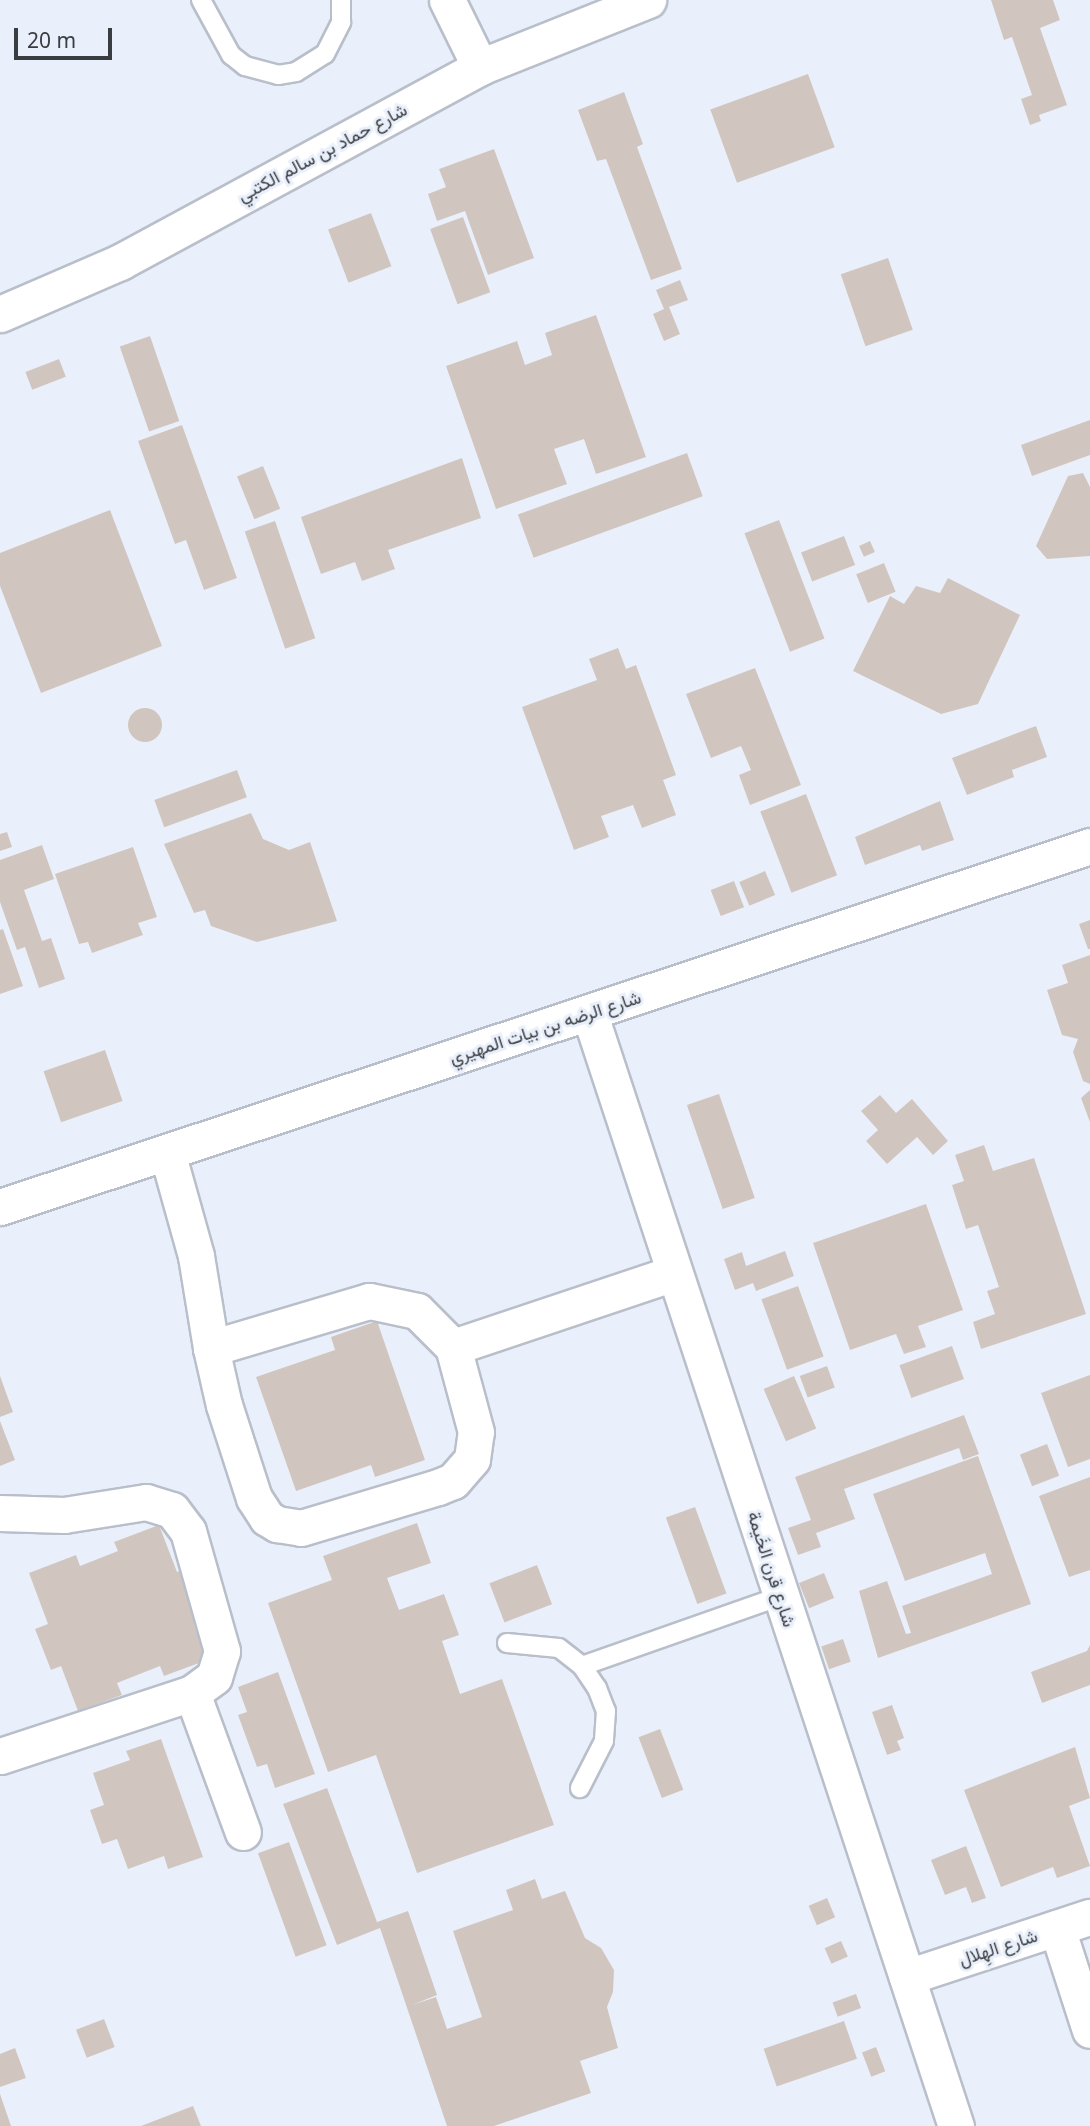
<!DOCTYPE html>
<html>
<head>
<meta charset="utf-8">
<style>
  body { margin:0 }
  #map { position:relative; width:1090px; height:2126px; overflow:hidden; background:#eaf0fb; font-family:"Noto Sans",Vazirmatn,sans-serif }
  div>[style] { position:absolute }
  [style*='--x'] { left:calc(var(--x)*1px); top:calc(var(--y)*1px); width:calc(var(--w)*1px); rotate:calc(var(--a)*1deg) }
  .building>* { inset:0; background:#d1c6bf; transform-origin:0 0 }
  .round { border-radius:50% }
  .roads { filter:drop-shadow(2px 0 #b9bfca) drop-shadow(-2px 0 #b9bfca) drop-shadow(0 2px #b9bfca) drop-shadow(0 -2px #b9bfca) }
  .lane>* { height:18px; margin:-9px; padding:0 9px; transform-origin:9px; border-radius:9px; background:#fff }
  .street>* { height:35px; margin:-17.5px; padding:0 17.5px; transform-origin:17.5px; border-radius:17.5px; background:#fff }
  span { translate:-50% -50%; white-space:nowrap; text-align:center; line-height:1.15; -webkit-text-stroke:6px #eaf0fb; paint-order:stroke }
  .street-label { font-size:18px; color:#393c40 }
  .scale { position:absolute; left:14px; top:28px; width:98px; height:32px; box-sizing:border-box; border:4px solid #393c40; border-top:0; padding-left:9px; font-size:21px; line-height:24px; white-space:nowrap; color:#393c40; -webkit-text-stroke:5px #eaf0fb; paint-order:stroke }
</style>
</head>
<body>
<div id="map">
  <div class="building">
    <i style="clip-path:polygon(991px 0,1053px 0,1060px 20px,1040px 28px,1067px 105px,1039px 115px,1041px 121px,1030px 125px,1021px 99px,1032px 95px,1012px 37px,1004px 40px)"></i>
    <i style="left:808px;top:74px;width:78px;height:104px;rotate:70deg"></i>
    <i style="clip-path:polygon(624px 92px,643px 144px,637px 147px,682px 269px,651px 280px,606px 159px,597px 161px,578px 110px)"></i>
    <i style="clip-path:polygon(494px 149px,534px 258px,488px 275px,465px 211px,437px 221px,428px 194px,446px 187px,439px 169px)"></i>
    <i style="left:371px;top:213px;width:57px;height:46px;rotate:69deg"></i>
    <i style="left:463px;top:217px;width:80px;height:35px;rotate:70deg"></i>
    <i style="left:888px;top:258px;width:76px;height:50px;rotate:71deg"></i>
    <i style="clip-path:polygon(680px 280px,688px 300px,669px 307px,680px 334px,664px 341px,653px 314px,664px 309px,656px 290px)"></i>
    <i style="clip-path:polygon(596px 315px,646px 457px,596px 474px,584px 439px,554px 449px,567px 484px,496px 509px,446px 366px,517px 341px,525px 365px,552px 355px,545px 333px)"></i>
    <i style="left:150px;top:336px;width:90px;height:32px;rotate:71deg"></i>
    <i style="left:59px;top:359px;width:19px;height:36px;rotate:69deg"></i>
    <i style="clip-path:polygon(1090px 420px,1090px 455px,1032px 476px,1021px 445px)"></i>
    <i style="clip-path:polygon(182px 425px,237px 578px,204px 590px,186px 540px,175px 544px,138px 441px)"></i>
    <i style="left:687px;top:453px;width:46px;height:180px;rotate:70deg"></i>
    <i style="clip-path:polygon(462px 458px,481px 518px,388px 550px,395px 569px,362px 581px,355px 562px,321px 574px,301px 517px)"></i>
    <i style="left:263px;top:466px;width:46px;height:28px;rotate:68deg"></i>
    <i style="clip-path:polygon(1083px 473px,1090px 487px,1090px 556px,1047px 559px,1036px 546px,1068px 476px)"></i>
    <i style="clip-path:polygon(110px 510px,162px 646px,41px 693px,0 586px,0 553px)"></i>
    <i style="left:779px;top:520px;width:127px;height:37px;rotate:69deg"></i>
    <i style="left:275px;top:521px;width:124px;height:32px;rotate:71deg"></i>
    <i style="left:844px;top:536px;width:31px;height:46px;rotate:69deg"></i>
    <i style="left:870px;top:541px;width:12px;height:12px;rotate:66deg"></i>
    <i style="left:884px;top:563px;width:31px;height:30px;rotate:68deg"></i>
    <i style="clip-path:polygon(948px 578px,1020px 615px,978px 704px,941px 714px,853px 671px,890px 596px,904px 604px,916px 586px,940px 593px)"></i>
    <i style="clip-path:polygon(618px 648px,626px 669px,636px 665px,676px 775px,663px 780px,676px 815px,642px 828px,633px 805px,601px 816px,609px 837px,574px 850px,522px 707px,597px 680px,589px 659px)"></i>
    <i style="clip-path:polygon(755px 668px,801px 785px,750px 805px,739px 775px,751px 770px,741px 746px,711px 758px,686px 694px)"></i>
    <i class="round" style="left:128px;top:708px;width:34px;height:34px"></i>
    <i style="clip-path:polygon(1036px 726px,1047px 757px,1012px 770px,1014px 777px,967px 795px,952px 758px)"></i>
    <i style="left:237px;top:770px;width:29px;height:88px;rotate:70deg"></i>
    <i style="left:806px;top:794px;width:87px;height:49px;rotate:69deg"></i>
    <i style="clip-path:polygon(940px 801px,954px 840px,922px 851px,920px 845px,865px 865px,855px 837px)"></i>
    <i style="clip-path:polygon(251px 813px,263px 839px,289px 850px,310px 842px,337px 921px,257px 942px,211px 926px,205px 910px,194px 913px,164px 844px)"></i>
    <i style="clip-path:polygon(7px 832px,12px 847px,0 851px,0 834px)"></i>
    <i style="clip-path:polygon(42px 845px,54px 879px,24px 890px,42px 941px,51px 938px,65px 979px,39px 988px,25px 947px,17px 950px,0 902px,0 860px)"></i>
    <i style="clip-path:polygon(133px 847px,157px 917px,138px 923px,143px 935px,92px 953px,88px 942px,79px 944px,55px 874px)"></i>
    <i style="left:765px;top:871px;width:26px;height:28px;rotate:67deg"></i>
    <i style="left:734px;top:881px;width:28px;height:25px;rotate:69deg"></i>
    <i style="clip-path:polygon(1090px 920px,1090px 949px,1088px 949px,1079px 924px)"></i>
    <i style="clip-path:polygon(3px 929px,23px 986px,0 994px,0 930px)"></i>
    <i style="clip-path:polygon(1090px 955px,1090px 1084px,1083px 1081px,1073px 1052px,1078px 1039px,1062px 1035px,1047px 990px,1068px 983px,1062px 965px)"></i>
    <i style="left:105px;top:1050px;width:54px;height:65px;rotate:71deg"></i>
    <i style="clip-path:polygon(1090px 1090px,1090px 1122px,1081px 1098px)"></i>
    <i style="left:719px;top:1094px;width:110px;height:34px;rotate:71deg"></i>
    <i style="clip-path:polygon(880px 1095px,896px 1113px,912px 1099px,948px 1141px,933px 1155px,917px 1137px,887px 1164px,866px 1141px,878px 1130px,861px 1111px)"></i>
    <i style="clip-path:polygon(984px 1145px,993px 1171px,1034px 1158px,1086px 1314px,981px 1349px,973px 1322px,995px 1314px,987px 1291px,999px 1287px,978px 1225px,966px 1229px,952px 1185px,964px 1181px,955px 1155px)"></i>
    <i style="clip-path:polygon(926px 1204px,963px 1310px,918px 1326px,926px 1347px,904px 1354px,896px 1334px,850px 1350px,813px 1243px)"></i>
    <i style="clip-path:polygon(785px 1251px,794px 1276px,756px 1291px,753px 1283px,735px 1290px,724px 1259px,742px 1252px,746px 1266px)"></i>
    <i style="left:798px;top:1286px;width:75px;height:39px;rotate:70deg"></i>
    <i style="clip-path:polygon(377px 1321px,425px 1460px,375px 1477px,371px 1465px,296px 1491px,256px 1377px,335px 1350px,331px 1337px)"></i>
    <i style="left:952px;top:1346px;width:35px;height:56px;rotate:70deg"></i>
    <i style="left:827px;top:1366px;width:23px;height:29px;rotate:70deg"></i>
    <i style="clip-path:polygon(1090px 1375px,1090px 1459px,1068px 1467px,1041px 1393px)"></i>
    <i style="clip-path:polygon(0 1376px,13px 1412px,0 1417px)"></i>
    <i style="left:794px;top:1376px;width:57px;height:33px;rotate:67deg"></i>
    <i style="clip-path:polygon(964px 1415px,979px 1454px,963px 1460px,959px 1448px,844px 1489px,855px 1519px,816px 1533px,821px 1547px,798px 1555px,788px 1528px,811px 1520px,795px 1477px)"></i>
    <i style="clip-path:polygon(0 1421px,15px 1460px,0 1466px)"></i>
    <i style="left:1047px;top:1444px;width:34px;height:29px;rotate:69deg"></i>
    <i style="clip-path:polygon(978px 1456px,1031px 1604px,878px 1658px,859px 1591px,887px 1581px,906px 1634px,911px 1633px,902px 1606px,992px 1574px,985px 1553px,905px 1581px,873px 1494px)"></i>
    <i style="clip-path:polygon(1090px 1477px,1090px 1570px,1069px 1577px,1039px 1496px)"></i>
    <i style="left:695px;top:1507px;width:92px;height:31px;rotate:70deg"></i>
    <i style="clip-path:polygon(417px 1523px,431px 1563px,387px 1578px,399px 1610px,444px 1594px,459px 1635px,442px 1641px,460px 1694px,502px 1679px,554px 1825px,417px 1873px,376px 1755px,328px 1772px,268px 1603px,332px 1580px,323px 1556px)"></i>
    <i style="clip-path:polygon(159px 1525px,177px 1572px,187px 1568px,208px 1623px,195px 1628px,207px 1660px,164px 1676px,160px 1666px,117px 1683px,122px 1695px,78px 1711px,61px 1666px,51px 1670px,35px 1629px,48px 1624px,29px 1573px,76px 1555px,80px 1566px,118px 1551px,114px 1542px)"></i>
    <i style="left:537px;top:1565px;width:42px;height:51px;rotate:69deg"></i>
    <i style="left:824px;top:1573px;width:27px;height:27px;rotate:68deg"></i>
    <i style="left:843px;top:1639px;width:24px;height:23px;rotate:71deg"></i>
    <i style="clip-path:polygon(1090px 1645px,1090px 1685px,1042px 1703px,1031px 1672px,1087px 1651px)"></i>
    <i style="clip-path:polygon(278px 1672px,315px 1774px,275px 1788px,267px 1764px,257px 1767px,238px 1715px,247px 1712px,238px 1687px)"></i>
    <i style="clip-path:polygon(892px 1705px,904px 1738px,897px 1741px,901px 1750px,887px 1755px,872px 1712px)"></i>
    <i style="left:660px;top:1729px;width:65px;height:23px;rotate:69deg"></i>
    <i style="clip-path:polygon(161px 1739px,203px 1857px,168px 1869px,164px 1856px,128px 1869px,117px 1839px,102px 1844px,90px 1810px,104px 1805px,93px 1773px,130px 1760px,126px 1751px)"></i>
    <i style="clip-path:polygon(1075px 1747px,1090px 1798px,1069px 1806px,1090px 1866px,1057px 1878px,1053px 1867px,1001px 1887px,964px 1790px)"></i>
    <i style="clip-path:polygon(327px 1788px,377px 1922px,408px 1911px,437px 1995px,412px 2005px,436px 1997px,447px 2029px,482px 2017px,453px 1931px,513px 1910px,506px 1890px,535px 1879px,542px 1899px,565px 1891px,585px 1938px,601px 1948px,614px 1970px,613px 1992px,607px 2007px,618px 2048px,580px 2061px,591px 2093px,494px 2126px,447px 2126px,380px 1928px,337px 1945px,283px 1804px)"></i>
    <i style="left:289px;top:1842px;width:110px;height:33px;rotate:70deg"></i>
    <i style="clip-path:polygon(966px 1846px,986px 1898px,972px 1903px,966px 1887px,945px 1895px,931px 1860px)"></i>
    <i style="left:827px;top:1898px;width:21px;height:20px;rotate:67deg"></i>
    <i style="left:841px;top:1941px;width:17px;height:18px;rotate:66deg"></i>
    <i style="left:856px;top:1994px;width:15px;height:25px;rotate:70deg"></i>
    <i style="left:104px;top:2019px;width:30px;height:30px;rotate:69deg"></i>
    <i style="left:844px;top:2021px;width:40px;height:85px;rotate:71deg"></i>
    <i style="left:876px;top:2047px;width:26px;height:15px;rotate:69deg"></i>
    <i style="clip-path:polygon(15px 2048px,26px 2078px,0 2087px,0 2054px)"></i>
    <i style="clip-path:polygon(0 2095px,0 2094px,11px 2126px,0 2126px)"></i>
    <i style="clip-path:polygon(193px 2106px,201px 2126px,141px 2126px)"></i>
  </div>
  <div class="roads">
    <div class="lane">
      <i style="--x:201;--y:0;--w:63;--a:61.4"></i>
      <i style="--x:231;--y:55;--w:18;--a:38"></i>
      <i style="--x:245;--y:66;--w:34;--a:15"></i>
      <i style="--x:278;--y:75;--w:18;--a:-9"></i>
      <i style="--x:296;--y:72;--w:34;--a:-32"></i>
      <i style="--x:325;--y:54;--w:36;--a:-63"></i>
      <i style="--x:341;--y:22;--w:22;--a:-90"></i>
      <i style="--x:507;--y:1643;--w:52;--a:5.5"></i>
      <i style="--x:559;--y:1648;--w:29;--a:38"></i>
      <i style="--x:582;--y:1666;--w:27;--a:56"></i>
      <i style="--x:597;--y:1688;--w:25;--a:69"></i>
      <i style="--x:606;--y:1711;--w:30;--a:94"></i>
      <i style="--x:604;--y:1741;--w:53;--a:117.1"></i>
      <i style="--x:582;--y:1666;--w:211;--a:-19.4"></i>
    </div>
    <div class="street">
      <i style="--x:447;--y:0;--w:75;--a:63.8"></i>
      <i style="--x:0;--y:314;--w:131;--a:-23.4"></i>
      <i style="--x:120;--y:262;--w:409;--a:-28.4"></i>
      <i style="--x:480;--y:67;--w:181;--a:-21.7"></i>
      <i style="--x:589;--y:1012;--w:1173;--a:71.77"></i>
      <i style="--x:167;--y:1152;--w:108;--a:74.4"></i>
      <i style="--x:196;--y:1256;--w:93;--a:80.7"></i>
      <i style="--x:211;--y:1348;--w:58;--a:77.2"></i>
      <i style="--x:224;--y:1405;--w:98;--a:72.1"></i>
      <i style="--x:254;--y:1498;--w:24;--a:57"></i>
      <i style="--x:267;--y:1518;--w:12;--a:31"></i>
      <i style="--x:277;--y:1524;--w:24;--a:9"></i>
      <i style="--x:301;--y:1528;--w:143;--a:-16.7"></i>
      <i style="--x:438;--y:1487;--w:16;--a:-22"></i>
      <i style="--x:453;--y:1481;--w:29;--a:-49"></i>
      <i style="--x:472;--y:1459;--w:27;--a:-82"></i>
      <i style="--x:476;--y:1432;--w:88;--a:-105.1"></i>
      <i style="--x:453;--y:1347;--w:51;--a:-135"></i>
      <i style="--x:417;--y:1311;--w:49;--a:-168.2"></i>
      <i style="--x:369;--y:1301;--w:165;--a:163.4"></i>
      <i style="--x:0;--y:1207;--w:1148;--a:-18.32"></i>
      <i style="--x:453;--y:1347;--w:233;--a:-18.5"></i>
      <i style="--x:0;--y:1513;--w:64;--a:1.8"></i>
      <i style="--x:64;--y:1515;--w:83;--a:-9"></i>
      <i style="--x:146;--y:1502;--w:27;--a:17"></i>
      <i style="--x:172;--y:1510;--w:26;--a:53"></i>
      <i style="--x:188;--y:1531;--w:125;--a:74.2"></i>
      <i style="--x:222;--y:1651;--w:27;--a:107"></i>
      <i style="--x:214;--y:1677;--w:27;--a:144"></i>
      <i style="--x:192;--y:1693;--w:202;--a:161.8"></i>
      <i style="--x:192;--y:1693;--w:148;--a:69.9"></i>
      <i style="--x:1057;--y:1928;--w:107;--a:72.1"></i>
      <i style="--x:907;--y:1977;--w:193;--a:-18.2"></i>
    </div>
  </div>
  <div class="street-label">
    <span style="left:322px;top:152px;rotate:-28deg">شارع حماد بن سالم الكتبي</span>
    <span style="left:545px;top:1027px;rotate:-18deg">شارع الرضه بن بيات المهيري</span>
    <span style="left:772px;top:1569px;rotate:72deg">شارع قرن الخَيمة</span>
    <span style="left:998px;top:1947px;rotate:-18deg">شارع الهِلال</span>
  </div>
  <div class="scale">20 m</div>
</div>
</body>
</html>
